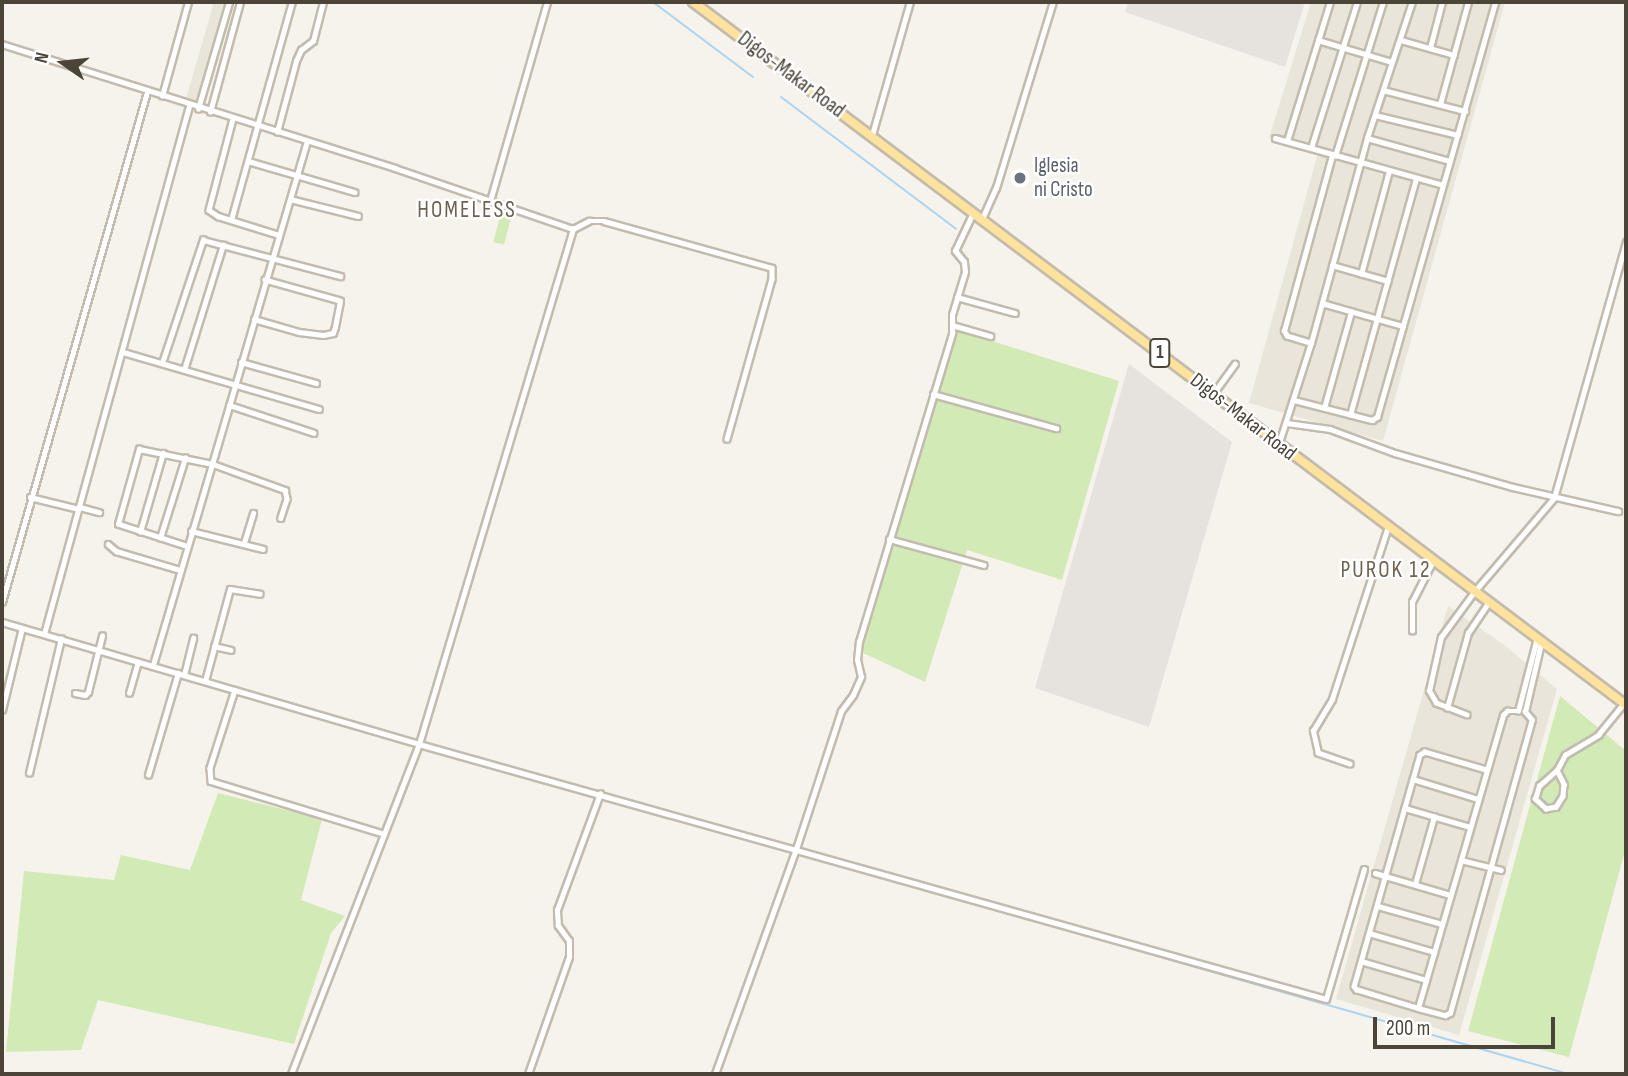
<!DOCTYPE html>
<html>
<head>
<meta charset="utf-8">
<style>
  body { margin:0 }
  #map { position:relative; width:1628px; height:1076px; overflow:hidden; background:#f6f3ec; font-family:"Sofia Sans Condensed",sans-serif }
  div>[style] { position:absolute }
  [style*='--x'] { left:calc(var(--x)*1px); top:calc(var(--y)*1px); width:calc(var(--w)*1px); rotate:calc(var(--a)*1deg) }
  .residential>* { inset:0; background:#eae5da }
  .industrial>* { inset:0; background:#e6e2dd }
  .green>* { inset:0; background:#d2eab5; transform-origin:0 0 }
  .stream>* { height:2px; margin:-1px; padding:0 1px; transform-origin:1px; border-radius:1px; background:#a9d4f2 }
  .roads { filter:drop-shadow(2px 0 #c2bbae) drop-shadow(-2px 0 #c2bbae) drop-shadow(0 2px #c2bbae) drop-shadow(0 -2px #c2bbae) }
  .minor>* { height:4.5px; margin:-2.25px; padding:0 2.25px; transform-origin:2.25px; border-radius:2.25px; background:#fff }
  .primary>* { height:8px; margin:-4px; padding:0 4px; transform-origin:4px; border-radius:4px; background:#ffe39c }
  .dots>* { width:19px; height:19px; translate:-50% -50%; box-sizing:border-box; border:4px solid #fff; border-radius:50% }
  span { translate:-50% -50%; white-space:nowrap; text-align:center; line-height:1.15; -webkit-text-stroke:5px #fff; paint-order:stroke }
  .shield-label span { padding:2px 5px; background:#fff; border:2px solid; border-radius:5px; -webkit-text-stroke-width:0 }
  .shield-label { font-size:19px; color:#4b4439; font-weight:700 }
  .street-label { font-size:21px; color:#4b4439 }
  .worship-label { font-size:21px; color:#5b616d }
  .left { translate:0 -50%; text-align:left }
  .neighbourhood-label { font-size:23px; color:#6e6250; letter-spacing:2px }
  .frame { position:absolute; inset:0; border:4px solid #4b4439; pointer-events:none }
  .north { position:absolute; left:28px; top:28px; width:70px; height:70px; -webkit-text-stroke:5px #fff; paint-order:stroke; rotate:284deg; font-size:19px; font-weight:700; line-height:28px; text-align:center; color:#4b4439 }
  .north::after { content:''; display:block; margin:auto; width:24px; height:32px; background:#4b4439; clip-path:polygon(50% 0,100% 100%,50% 72%,0 100%) }
  .scale { position:absolute; left:1373px; top:1017px; width:182px; height:32px; box-sizing:border-box; border:4px solid #4b4439; border-top:0; padding-left:9px; font-size:21px; line-height:24px; white-space:nowrap; color:#4b4439; -webkit-text-stroke:5px #fff; paint-order:stroke }
</style>
</head>
<body>
<div id="map">
  <div class="residential">
    <i style="clip-path:polygon(214px 2px,224px 2px,198px 103px,186px 99px)"></i>
    <i style="clip-path:polygon(1311px 2px,1505px 2px,1383px 441px,1249px 403px,1318px 153px,1269px 138px)"></i>
    <i style="clip-path:polygon(1448px 606px,1503px 644px,1557px 689px,1459px 1035px,1336px 999px)"></i>
  </div>
  <div class="industrial">
    <i style="clip-path:polygon(1128px 2px,1305px 2px,1285px 67px,1125px 12px)"></i>
    <i style="clip-path:polygon(1129px 364px,1232px 442px,1149px 727px,1035px 688px)"></i>
  </div>
  <div class="green">
    <i style="left:501px;top:213px;width:11px;height:30px;rotate:15deg"></i>
    <i style="clip-path:polygon(951px 328px,1119px 381px,1062px 580px,967px 550px,925px 682px,859px 651px)"></i>
    <i style="clip-path:polygon(1560px 696px,1626px 751px,1626px 847px,1569px 1057px,1468px 1031px)"></i>
    <i style="clip-path:polygon(218px 793px,322px 819px,301px 900px,345px 916px,331px 933px,294px 1044px,98px 1000px,81px 1050px,6px 1052px,24px 871px,114px 880px,121px 855px,190px 870px)"></i>
  </div>
  <div class="stream">
    <i style="--x:653;--y:2;--w:125;--a:36.9"></i>
    <i style="--x:781;--y:97;--w:219;--a:37"></i>
    <i style="--x:29;--y:632;--w:29;--a:18"></i>
    <i style="--x:63;--y:643;--w:30;--a:15"></i>
    <i style="--x:101;--y:653;--w:33;--a:18"></i>
    <i style="--x:140;--y:665;--w:32;--a:16"></i>
    <i style="--x:180;--y:677;--w:36;--a:16"></i>
    <i style="--x:745;--y:838;--w:45;--a:16.8"></i>
    <i style="--x:802;--y:854;--w:797;--a:16.02"></i>
  </div>
  <div class="roads">
    <div class="minor">
      <i style="--x:1318;--y:40;--w:77;--a:16.6"></i>
      <i style="--x:1401;--y:40;--w:55;--a:15.8"></i>
      <i style="--x:2;--y:44;--w:412;--a:17.5"></i>
      <i style="--x:395;--y:168;--w:188;--a:18.9"></i>
      <i style="--x:1430;--y:48;--w:48;--a:-75.4"></i>
      <i style="--x:1383;--y:90;--w:85;--a:14.4"></i>
      <i style="--x:162;--y:96;--w:98;--a:-74.5"></i>
      <i style="--x:1440;--y:104;--w:106;--a:-74.6"></i>
      <i style="--x:198;--y:109;--w:111;--a:-73.8"></i>
      <i style="--x:210;--y:112;--w:114;--a:-74.7"></i>
      <i style="--x:1375;--y:115;--w:85;--a:13.5"></i>
      <i style="--x:233;--y:119;--w:94;--a:104.8"></i>
      <i style="--x:209;--y:210;--w:11;--a:34"></i>
      <i style="--x:218;--y:216;--w:64;--a:17.3"></i>
      <i style="--x:277;--y:132;--w:73;--a:-75"></i>
      <i style="--x:296;--y:61;--w:12;--a:-66"></i>
      <i style="--x:301;--y:50;--w:15;--a:-37"></i>
      <i style="--x:313;--y:41;--w:40;--a:-75.6"></i>
      <i style="--x:872;--y:135;--w:138;--a:-74.1"></i>
      <i style="--x:1275;--y:138;--w:174;--a:15.6"></i>
      <i style="--x:1367;--y:138;--w:86;--a:15.5"></i>
      <i style="--x:1287;--y:141;--w:145;--a:-72.8"></i>
      <i style="--x:1311;--y:148;--w:153;--a:-72.5"></i>
      <i style="--x:1335;--y:156;--w:161;--a:-72.7"></i>
      <i style="--x:248;--y:161;--w:111;--a:16.2"></i>
      <i style="--x:290;--y:199;--w:70;--a:14"></i>
      <i style="--x:490;--y:201;--w:207;--a:-74"></i>
      <i style="--x:982;--y:219;--w:34;--a:-66"></i>
      <i style="--x:996;--y:188;--w:195;--a:-73"></i>
      <i style="--x:231;--y:220;--w:226;--a:-74.4"></i>
      <i style="--x:1332;--y:265;--w:58;--a:15.9"></i>
      <i style="--x:1361;--y:274;--w:107;--a:-74.8"></i>
      <i style="--x:957;--y:297;--w:60;--a:15.4"></i>
      <i style="--x:1322;--y:303;--w:84;--a:15.9"></i>
      <i style="--x:254;--y:319;--w:47;--a:16.1"></i>
      <i style="--x:299;--y:332;--w:24;--a:7"></i>
      <i style="--x:323;--y:335;--w:10;--a:-11"></i>
      <i style="--x:333;--y:333;--w:6;--a:-72"></i>
      <i style="--x:335;--y:327;--w:26;--a:-79"></i>
      <i style="--x:340;--y:301;--w:78;--a:-164.4"></i>
      <i style="--x:952;--y:325;--w:40;--a:16"></i>
      <i style="--x:1310;--y:343;--w:24;--a:-163"></i>
      <i style="--x:1287;--y:336;--w:6;--a:-121"></i>
      <i style="--x:1284;--y:331;--w:182;--a:-74.7"></i>
      <i style="--x:123;--y:352;--w:204;--a:16.2"></i>
      <i style="--x:241;--y:362;--w:78;--a:15.6"></i>
      <i style="--x:162;--y:363;--w:130;--a:-71.6"></i>
      <i style="--x:203;--y:240;--w:142;--a:14.7"></i>
      <i style="--x:184;--y:370;--w:131;--a:-72.7"></i>
      <i style="--x:933;--y:394;--w:128;--a:15.5"></i>
      <i style="--x:1213;--y:394;--w:37;--a:-54"></i>
      <i style="--x:1294;--y:400;--w:81;--a:14.4"></i>
      <i style="--x:1372;--y:420;--w:6;--a:-31"></i>
      <i style="--x:1377;--y:417;--w:431;--a:-74.1"></i>
      <i style="--x:229;--y:405;--w:89;--a:18.2"></i>
      <i style="--x:1324;--y:408;--w:100;--a:-74.3"></i>
      <i style="--x:1350;--y:415;--w:245;--a:-74.4"></i>
      <i style="--x:1287;--y:423;--w:43;--a:7.9"></i>
      <i style="--x:1330;--y:429;--w:69;--a:20.3"></i>
      <i style="--x:1395;--y:453;--w:123;--a:16.1"></i>
      <i style="--x:1513;--y:487;--w:108;--a:12.9"></i>
      <i style="--x:1279;--y:443;--w:105;--a:-72.3"></i>
      <i style="--x:1311;--y:343;--w:213;--a:-74.7"></i>
      <i style="--x:1367;--y:138;--w:143;--a:-71.7"></i>
      <i style="--x:30;--y:497;--w:50;--a:13.8"></i>
      <i style="--x:80;--y:507;--w:20;--a:15"></i>
      <i style="--x:191;--y:531;--w:74;--a:14"></i>
      <i style="--x:140;--y:532;--w:82;--a:-73.8"></i>
      <i style="--x:160;--y:538;--w:84;--a:-72.6"></i>
      <i style="--x:889;--y:539;--w:98;--a:15.3"></i>
      <i style="--x:244;--y:543;--w:31;--a:-73"></i>
      <i style="--x:108;--y:544;--w:11;--a:41"></i>
      <i style="--x:116;--y:551;--w:67;--a:16.5"></i>
      <i style="--x:186;--y:546;--w:71;--a:-162.1"></i>
      <i style="--x:118;--y:524;--w:78;--a:-74.4"></i>
      <i style="--x:139;--y:449;--w:76;--a:11.5"></i>
      <i style="--x:213;--y:464;--w:77;--a:19.9"></i>
      <i style="--x:285;--y:490;--w:9;--a:77"></i>
      <i style="--x:287;--y:499;--w:20;--a:108"></i>
      <i style="--x:2;--y:602;--w:530;--a:-74.13"></i>
      <i style="--x:2;--y:622;--w:434;--a:16.3"></i>
      <i style="--x:419;--y:744;--w:942;--a:15.7"></i>
      <i style="--x:1326;--y:999;--w:135;--a:-73.7"></i>
      <i style="--x:1412;--y:631;--w:29;--a:-90"></i>
      <i style="--x:1412;--y:602;--w:46;--a:-62.9"></i>
      <i style="--x:44;--y:634;--w:548;--a:-74.64"></i>
      <i style="--x:214;--y:646;--w:17;--a:13"></i>
      <i style="--x:153;--y:665;--w:546;--a:-73.62"></i>
      <i style="--x:184;--y:675;--w:38;--a:-76"></i>
      <i style="--x:205;--y:681;--w:95;--a:-74.8"></i>
      <i style="--x:230;--y:589;--w:30;--a:9"></i>
      <i style="--x:235;--y:690;--w:82;--a:107.8"></i>
      <i style="--x:210;--y:768;--w:13;--a:86"></i>
      <i style="--x:211;--y:781;--w:181;--a:17"></i>
      <i style="--x:75;--y:693;--w:10;--a:11"></i>
      <i style="--x:85;--y:695;--w:4;--a:-45"></i>
      <i style="--x:88;--y:692;--w:58;--a:-76"></i>
      <i style="--x:129;--y:693;--w:32;--a:-74"></i>
      <i style="--x:1447;--y:708;--w:78;--a:-74.4"></i>
      <i style="--x:1468;--y:633;--w:36;--a:-56"></i>
      <i style="--x:2;--y:710;--w:84;--a:-76.3"></i>
      <i style="--x:1467;--y:715;--w:33;--a:-159"></i>
      <i style="--x:1436;--y:703;--w:14;--a:-120"></i>
      <i style="--x:1429;--y:691;--w:55;--a:-77.5"></i>
      <i style="--x:1441;--y:637;--w:56;--a:-53.7"></i>
      <i style="--x:1474;--y:592;--w:123;--a:-49.6"></i>
      <i style="--x:1554;--y:498;--w:266;--a:-74.3"></i>
      <i style="--x:1350;--y:764;--w:34;--a:-161"></i>
      <i style="--x:1318;--y:753;--w:23;--a:-103"></i>
      <i style="--x:1313;--y:731;--w:37;--a:-59"></i>
      <i style="--x:1332;--y:699;--w:181;--a:-72"></i>
      <i style="--x:1486;--y:770;--w:64;--a:-163.6"></i>
      <i style="--x:1425;--y:752;--w:6;--a:149"></i>
      <i style="--x:1420;--y:755;--w:240;--a:105.9"></i>
      <i style="--x:1354;--y:986;--w:4;--a:56"></i>
      <i style="--x:1356;--y:989;--w:65;--a:17"></i>
      <i style="--x:1418;--y:1008;--w:28;--a:15"></i>
      <i style="--x:1445;--y:1015;--w:5;--a:-22"></i>
      <i style="--x:1450;--y:1013;--w:304;--a:-74.4"></i>
      <i style="--x:1532;--y:720;--w:11;--a:-131"></i>
      <i style="--x:1525;--y:712;--w:71;--a:-76.9"></i>
      <i style="--x:1557;--y:770;--w:16;--a:63"></i>
      <i style="--x:1564;--y:784;--w:12;--a:95"></i>
      <i style="--x:1563;--y:796;--w:13;--a:122"></i>
      <i style="--x:1556;--y:807;--w:10;--a:169"></i>
      <i style="--x:1546;--y:809;--w:15;--a:-138"></i>
      <i style="--x:1535;--y:799;--w:14;--a:-73"></i>
      <i style="--x:1539;--y:786;--w:24;--a:-42"></i>
      <i style="--x:1557;--y:770;--w:17;--a:-62"></i>
      <i style="--x:1565;--y:755;--w:39;--a:-31"></i>
      <i style="--x:1598;--y:735;--w:41;--a:-50.9"></i>
      <i style="--x:29;--y:773;--w:138;--a:-76.6"></i>
      <i style="--x:148;--y:775;--w:106;--a:-73.6"></i>
      <i style="--x:1413;--y:779;--w:68;--a:17.1"></i>
      <i style="--x:1405;--y:808;--w:68;--a:16.3"></i>
      <i style="--x:1461;--y:860;--w:41;--a:14"></i>
      <i style="--x:1375;--y:873;--w:78;--a:16.3"></i>
      <i style="--x:1415;--y:884;--w:70;--a:-74.2"></i>
      <i style="--x:1378;--y:906;--w:66;--a:15.7"></i>
      <i style="--x:1369;--y:933;--w:68;--a:16.3"></i>
      <i style="--x:1361;--y:961;--w:68;--a:16.3"></i>
      <i style="--x:1418;--y:1008;--w:305;--a:-73.8"></i>
      <i style="--x:1503;--y:715;--w:6;--a:-45"></i>
      <i style="--x:1507;--y:711;--w:11;--a:0"></i>
      <i style="--x:1518;--y:711;--w:75;--a:-75.4"></i>
      <i style="--x:291;--y:1074;--w:354;--a:-68.8"></i>
      <i style="--x:419;--y:744;--w:538;--a:-73.35"></i>
      <i style="--x:573;--y:229;--w:18;--a:-27"></i>
      <i style="--x:589;--y:221;--w:15;--a:0"></i>
      <i style="--x:604;--y:221;--w:174;--a:15.6"></i>
      <i style="--x:772;--y:268;--w:11;--a:90"></i>
      <i style="--x:772;--y:279;--w:166;--a:105.7"></i>
      <i style="--x:528;--y:1074;--w:124;--a:-70.7"></i>
      <i style="--x:569;--y:957;--w:16;--a:-90"></i>
      <i style="--x:569;--y:941;--w:19;--a:-126"></i>
      <i style="--x:558;--y:926;--w:16;--a:-94"></i>
      <i style="--x:557;--y:910;--w:124;--a:-69.7"></i>
      <i style="--x:715;--y:1074;--w:239;--a:-70.2"></i>
      <i style="--x:796;--y:849;--w:145;--a:-71.9"></i>
      <i style="--x:841;--y:711;--w:20;--a:-53"></i>
      <i style="--x:853;--y:695;--w:20;--a:-66"></i>
      <i style="--x:861;--y:677;--w:17;--a:-103"></i>
      <i style="--x:857;--y:660;--w:18;--a:-84"></i>
      <i style="--x:859;--y:642;--w:323;--a:-73.2"></i>
      <i style="--x:952;--y:333;--w:18;--a:-90"></i>
      <i style="--x:952;--y:315;--w:45;--a:-73.2"></i>
      <i style="--x:965;--y:272;--w:10;--a:-96"></i>
      <i style="--x:964;--y:262;--w:14;--a:-129"></i>
      <i style="--x:955;--y:251;--w:42;--a:-64.7"></i>
    </div>
    <div class="primary">
      <i style="--x:693;--y:2;--w:1168;--a:37"></i>
    </div>
  </div>
  <div class="dots">
    <i style="left:1020px;top:178px;background:#6b7280"></i>
  </div>
  <div class="shield-label">
    <span style="left:1160px;top:353px">1</span>
  </div>
  <div class="street-label">
    <span style="left:791px;top:75px;rotate:37deg">Digos-Makar Road</span>
    <span style="left:1243px;top:417px;rotate:38deg">Digos-Makar Road</span>
  </div>
  <div class="worship-label">
    <span class="left" style="left:1034px;top:178px">Iglesia<br>ni Cristo</span>
  </div>
  <div class="neighbourhood-label">
    <span style="left:467px;top:210px">HOMELESS</span>
    <span style="left:1386px;top:570px">PUROK 12</span>
  </div>
  <div class="frame"></div>
  <div class="north">N</div>
  <div class="scale">200 m</div>
</div>
</body>
</html>
